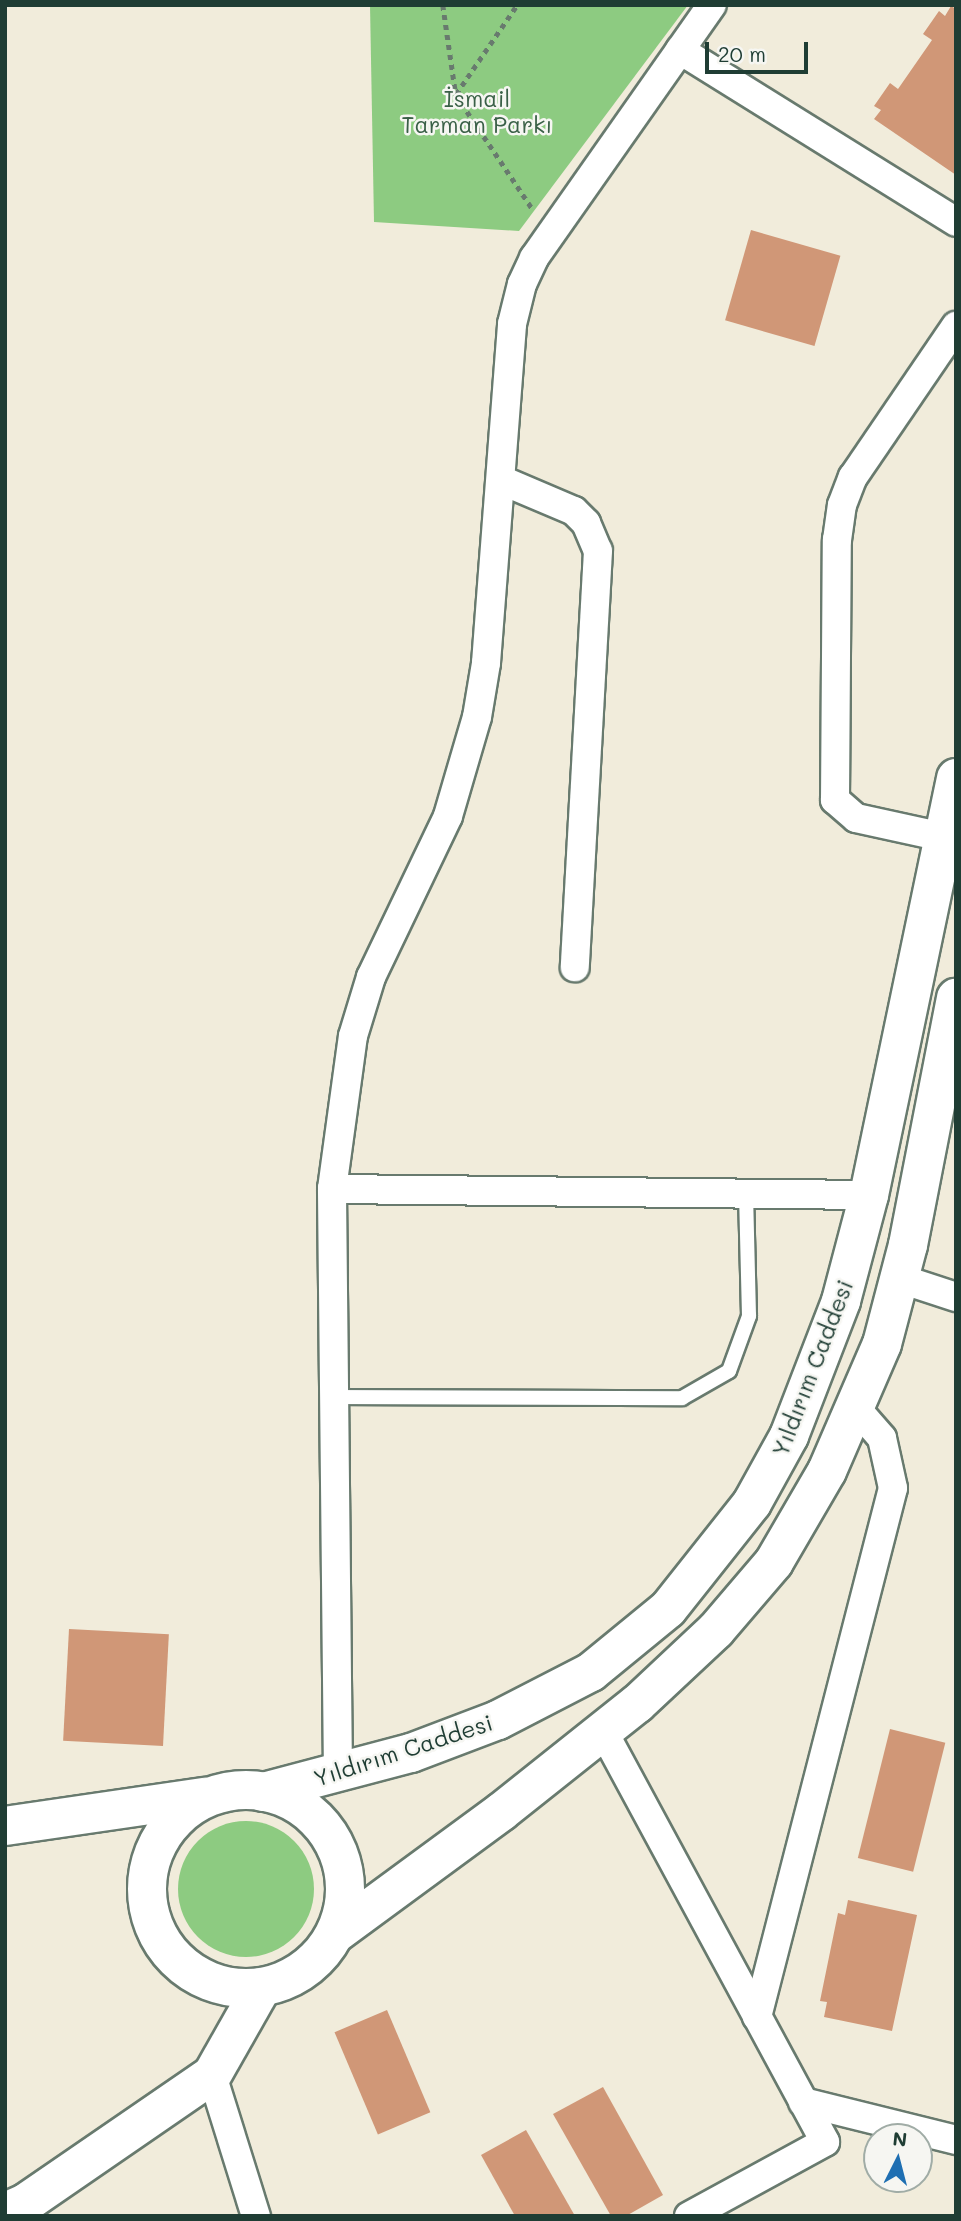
<!DOCTYPE html>
<html>
<head>
<meta charset="utf-8">
<style>
  body { margin:0 }
  #map { position:relative; width:961px; height:2221px; overflow:hidden; background:#f1ecdb; font-family:Mali,sans-serif }
  div>[style] { position:absolute }
  [style*='--x'] { left:calc(var(--x)*1px); top:calc(var(--y)*1px); width:calc(var(--w)*1px); rotate:calc(var(--a)*1deg) }
  .green>* { inset:0; background:#8dcb81 }
  .round { border-radius:50% }
  .building>* { inset:0; background:#d09777; transform-origin:0 0 }
  .path>* { height:4.5px; margin-top:-2.25px; transform-origin:0; background:repeating-linear-gradient(90deg,#687a6e 0 5px,transparent 0 10px) }
  .roads { filter:drop-shadow(2px 0 #687a6e) drop-shadow(-2px 0 #687a6e) drop-shadow(0 2px #687a6e) drop-shadow(0 -2px #687a6e) }
  .lane>* { height:14px; margin:-7px; padding:0 7px; transform-origin:7px; border-radius:7px; background:#fff }
  .street>* { height:28px; margin:-14px; padding:0 14px; transform-origin:14px; border-radius:14px; background:#fff }
  .secondary>* { height:38px; margin:-19px; padding:0 19px; transform-origin:19px; border-radius:19px; background:#fff }
  .secondary>.ring { margin:-19px; padding:0; box-sizing:content-box; background:none; border:38px solid #fff; border-radius:50% }
  span { translate:-50% -50%; white-space:nowrap; text-align:center; line-height:1.15; -webkit-text-stroke:5px #f6f6f2; paint-order:stroke }
  .park-label { font-size:23px; color:#3a6047 }
  .street-label { font-size:23px; color:#1f3d34 }
  .frame { position:absolute; inset:0; border:7px solid #1f3d34; pointer-events:none }
  .north { position:absolute; left:863px; top:2123px; width:70px; height:70px; box-sizing:border-box; background:#f6f6f2; border:2px solid #a0aca6; border-radius:50%; rotate:6deg; font-size:19px; font-weight:700; line-height:28px; text-align:center; color:#1f3d34 }
  .north::after { content:''; display:block; margin:auto; width:24px; height:32px; background:#1f6fb2; clip-path:polygon(50% 0,100% 100%,50% 72%,0 100%) }
  .scale { position:absolute; left:705px; top:42px; width:103px; height:32px; box-sizing:border-box; border:4px solid #1f3d34; border-top:0; padding-left:9px; font-size:21px; line-height:24px; white-space:nowrap; color:#1f3d34; -webkit-text-stroke:5px #f6f6f2; paint-order:stroke }
</style>
</head>
<body>
<div id="map">
  <div class="green">
    <i style="clip-path:polygon(370px 5px,688px 5px,519px 231px,374px 222px)"></i>
    <i class="round" style="left:178px;top:1821px;width:136px;height:136px"></i>
  </div>
  <div class="building">
    <i style="clip-path:polygon(951px 6px,956px 9px,956px 175px,874px 119px,881px 110px,874px 106px,890px 83px,898px 89px,932px 40px,923px 34px,939px 11px,945px 16px)"></i>
    <i style="left:751px;top:230px;width:93px;height:94px;rotate:16deg"></i>
    <i style="left:69px;top:1629px;width:100px;height:112px;rotate:3deg"></i>
    <i style="left:890px;top:1729px;width:57px;height:133px;rotate:14deg"></i>
    <i style="clip-path:polygon(848px 1900px,917px 1915px,892px 2031px,824px 2017px,827px 2002px,820px 2001px,838px 1913px,845px 1915px)"></i>
    <i style="left:387px;top:2010px;width:111px;height:57px;rotate:67deg"></i>
    <i style="clip-path:polygon(603px 2087px,663px 2195px,626px 2216px,611px 2216px,553px 2114px)"></i>
    <i style="clip-path:polygon(526px 2130px,575px 2216px,515px 2216px,481px 2155px)"></i>
  </div>
  <div class="path">
    <i style="--x:443;--y:5;--w:91;--a:81.8"></i>
    <i style="--x:456;--y:95;--w:136;--a:56.1"></i>
    <i style="--x:456;--y:94;--w:108;--a:-55.6"></i>
  </div>
  <div class="roads">
    <div class="lane">
      <i style="--x:333;--y:1397;--w:349;--a:0.2"></i>
      <i style="--x:682;--y:1398;--w:54;--a:-29.9"></i>
      <i style="--x:729;--y:1371;--w:59;--a:-70"></i>
      <i style="--x:749;--y:1316;--w:124;--a:-91.4"></i>
    </div>
    <div class="street">
      <i style="--x:680;--y:50;--w:325;--a:31.9"></i>
      <i style="--x:501;--y:480;--w:79;--a:23"></i>
      <i style="--x:574;--y:511;--w:17;--a:45"></i>
      <i style="--x:586;--y:523;--w:30;--a:67"></i>
      <i style="--x:598;--y:551;--w:417;--a:93.2"></i>
      <i style="--x:943;--y:837;--w:89;--a:-167.7"></i>
      <i style="--x:856;--y:818;--w:28;--a:-139"></i>
      <i style="--x:835;--y:800;--w:260;--a:-89.6"></i>
      <i style="--x:837;--y:540;--w:35;--a:-82"></i>
      <i style="--x:842;--y:505;--w:30;--a:-69"></i>
      <i style="--x:853;--y:477;--w:183;--a:-55.7"></i>
      <i style="--x:332;--y:1189;--w:537;--a:0.64"></i>
      <i style="--x:901;--y:1279;--w:58;--a:18.1"></i>
      <i style="--x:603;--y:1731;--w:467;--a:61.6"></i>
      <i style="--x:825;--y:2142;--w:155;--a:151.4"></i>
      <i style="--x:338;--y:1775;--w:586;--a:-90.59"></i>
      <i style="--x:332;--y:1189;--w:154;--a:-82.2"></i>
      <i style="--x:353;--y:1036;--w:62;--a:-73"></i>
      <i style="--x:371;--y:977;--w:178;--a:-64.4"></i>
      <i style="--x:448;--y:816;--w:103;--a:-73.7"></i>
      <i style="--x:477;--y:717;--w:55;--a:-80.5"></i>
      <i style="--x:486;--y:663;--w:340;--a:-85.6"></i>
      <i style="--x:512;--y:324;--w:41;--a:-76"></i>
      <i style="--x:522;--y:284;--w:29;--a:-65"></i>
      <i style="--x:534;--y:258;--w:309;--a:-54.9"></i>
      <i style="--x:757;--y:2017;--w:546;--a:-75.58"></i>
      <i style="--x:893;--y:1488;--w:51;--a:-102.4"></i>
      <i style="--x:882;--y:1438;--w:40;--a:-131"></i>
      <i style="--x:212;--y:2075;--w:148;--a:72.7"></i>
      <i style="--x:803;--y:2102;--w:158;--a:13.9"></i>
    </div>
    <div class="secondary">
      <i class="ring" style="left:147px;top:1790px;width:160px;height:160px"></i>
      <i style="--x:263;--y:1792;--w:153;--a:-14.8"></i>
      <i style="--x:411;--y:1753;--w:93;--a:-20.8"></i>
      <i style="--x:498;--y:1720;--w:105;--a:-27.3"></i>
      <i style="--x:591;--y:1672;--w:99;--a:-39.3"></i>
      <i style="--x:668;--y:1609;--w:135;--a:-51.6"></i>
      <i style="--x:752;--y:1503;--w:77;--a:-61.1"></i>
      <i style="--x:789;--y:1436;--w:145;--a:-68.9"></i>
      <i style="--x:841;--y:1301;--w:110;--a:-75.2"></i>
      <i style="--x:869;--y:1195;--w:426;--a:-78.2"></i>
      <i style="--x:5;--y:1826;--w:202;--a:-8.3"></i>
      <i style="--x:335;--y:1934;--w:206;--a:-36.3"></i>
      <i style="--x:501;--y:1812;--w:174;--a:-38.5"></i>
      <i style="--x:637;--y:1704;--w:108;--a:-43.1"></i>
      <i style="--x:716;--y:1630;--w:89;--a:-49.5"></i>
      <i style="--x:774;--y:1562;--w:105;--a:-59.8"></i>
      <i style="--x:827;--y:1471;--w:138;--a:-66.6"></i>
      <i style="--x:882;--y:1344;--w:102;--a:-75.3"></i>
      <i style="--x:908;--y:1245;--w:252;--a:-79"></i>
      <i style="--x:5;--y:2212;--w:24;--a:-24"></i>
      <i style="--x:27;--y:2202;--w:224;--a:-34.5"></i>
      <i style="--x:212;--y:2075;--w:101;--a:-60.4"></i>
    </div>
  </div>
  <div class="park-label">
    <span style="left:477px;top:111px">İsmail<br>Tarman Parkı</span>
  </div>
  <div class="street-label">
    <span style="left:812px;top:1368px;rotate:-69deg">Yıldırım Caddesi</span>
    <span style="left:403px;top:1750px;rotate:-18deg">Yıldırım Caddesi</span>
  </div>
  <div class="frame"></div>
  <div class="north">N</div>
  <div class="scale">20 m</div>
</div>
</body>
</html>
